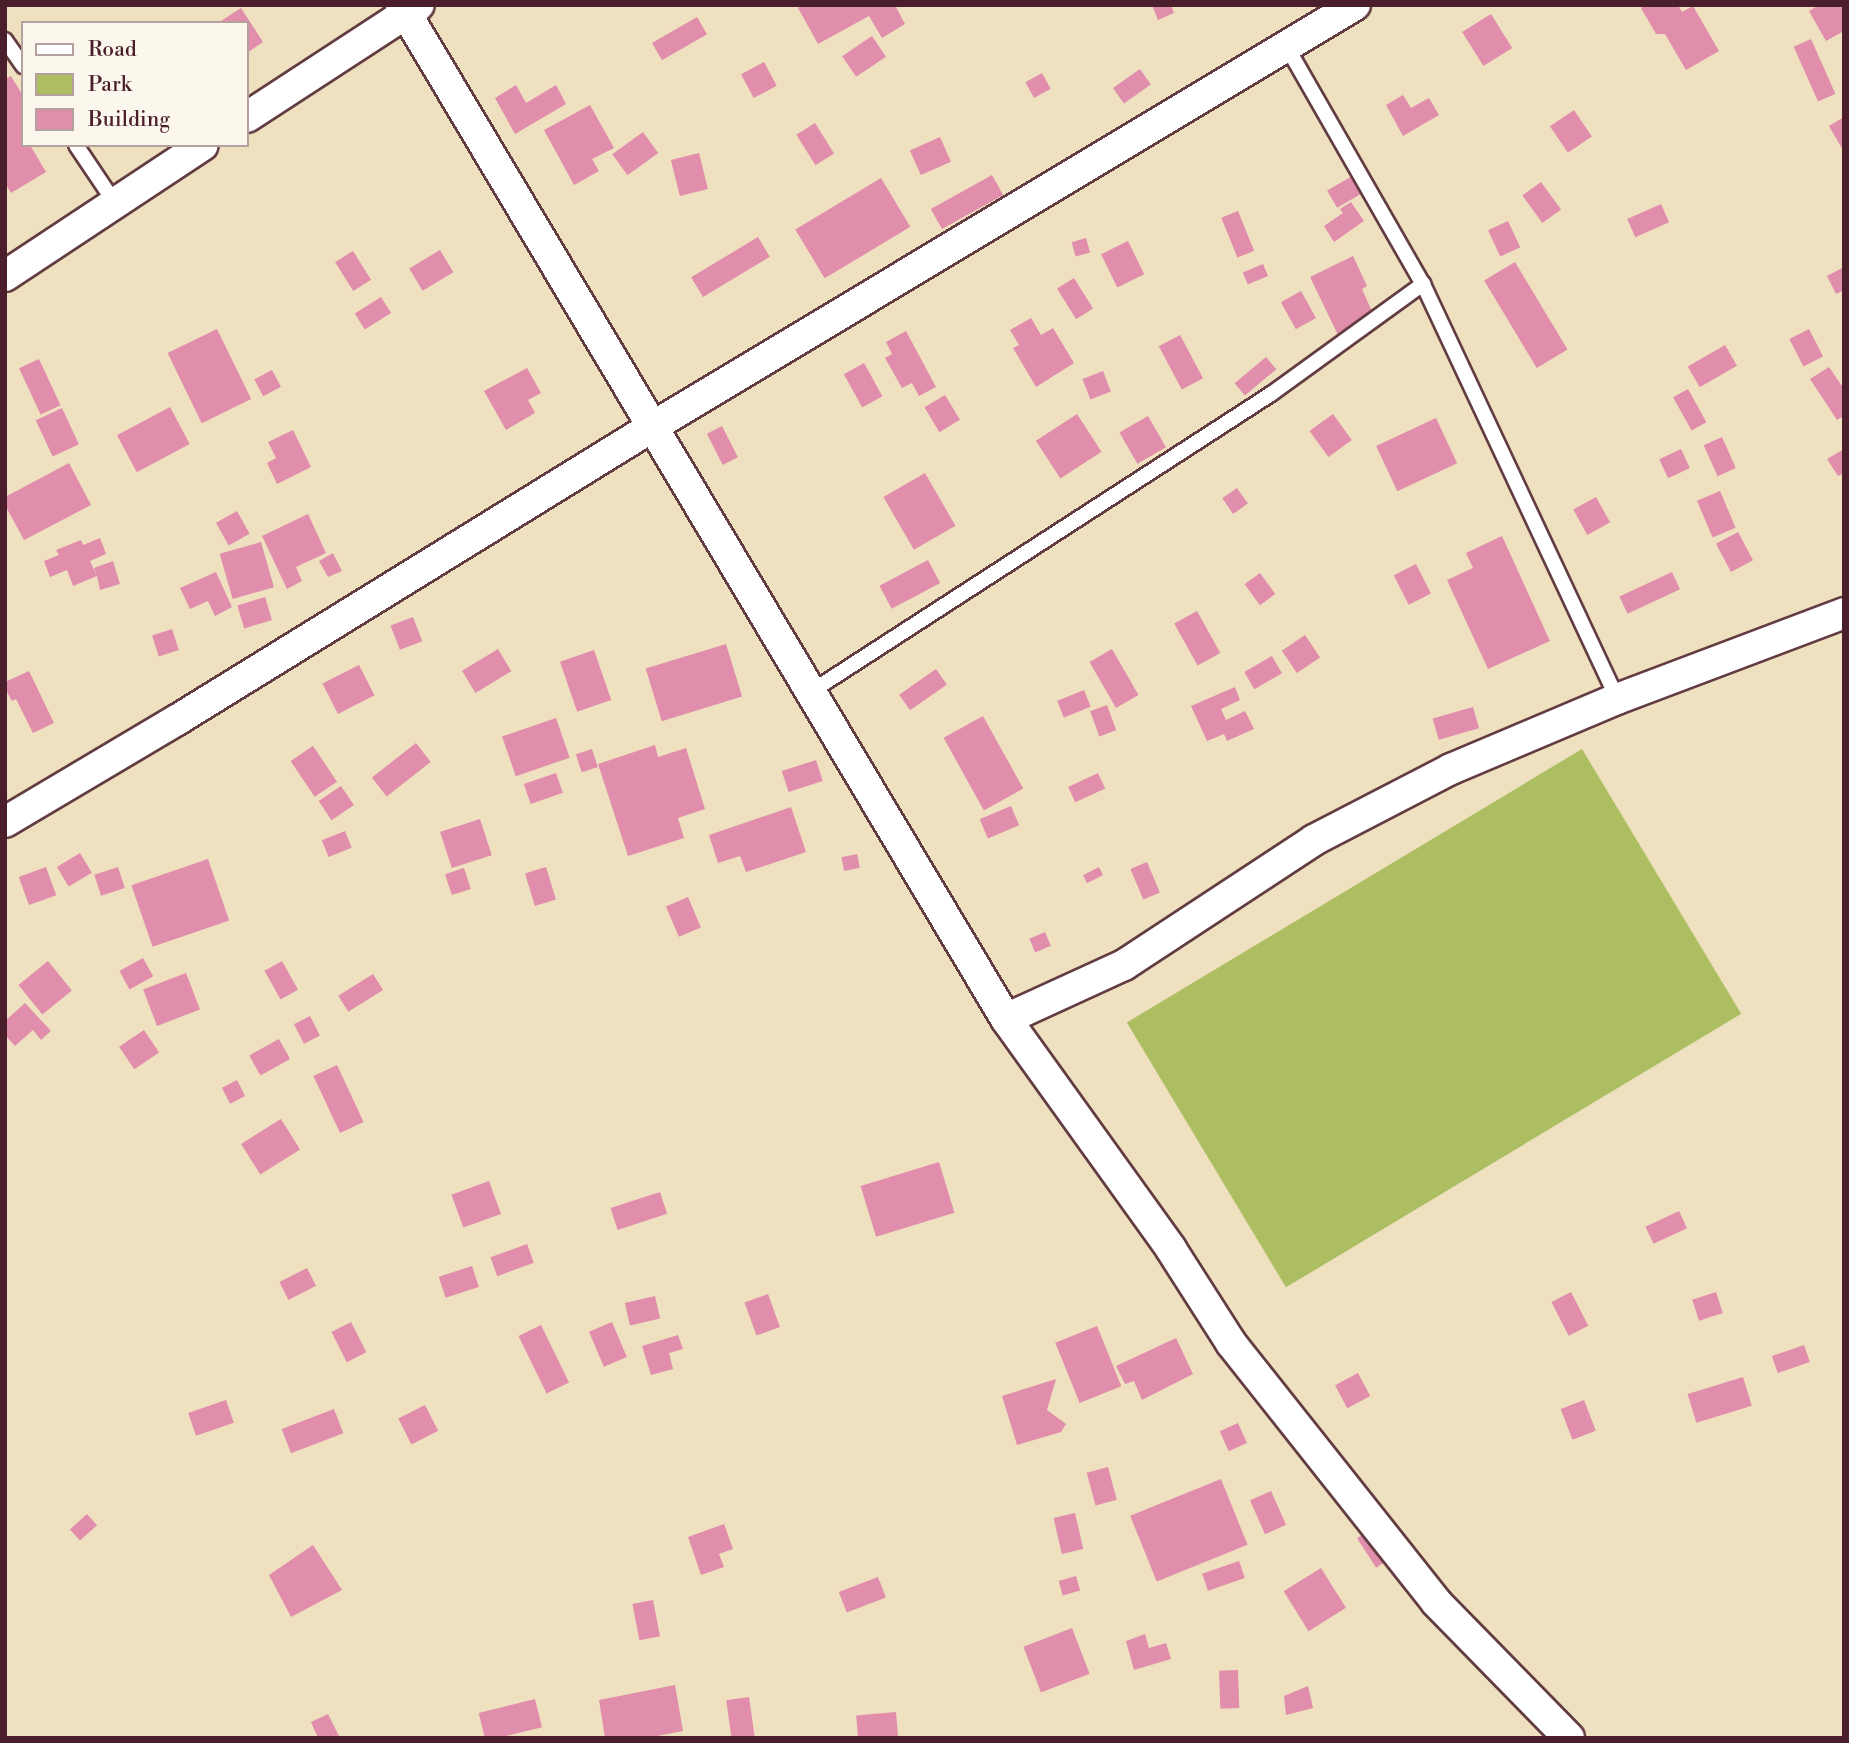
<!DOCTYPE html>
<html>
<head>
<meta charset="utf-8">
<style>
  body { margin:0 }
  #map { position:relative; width:1849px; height:1743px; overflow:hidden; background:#efe0c0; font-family:"Libre Bodoni",serif }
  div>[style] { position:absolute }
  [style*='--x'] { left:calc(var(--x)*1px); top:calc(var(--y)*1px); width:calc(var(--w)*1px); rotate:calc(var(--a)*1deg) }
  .green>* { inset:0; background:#acbe61; transform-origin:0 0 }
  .building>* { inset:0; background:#e08eab; transform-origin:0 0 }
  .roads { filter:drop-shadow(2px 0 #633c41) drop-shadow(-2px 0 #633c41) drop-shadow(0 2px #633c41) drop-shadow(0 -2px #633c41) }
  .service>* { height:14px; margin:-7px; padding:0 7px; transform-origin:7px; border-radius:7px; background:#fff }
  .minor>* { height:30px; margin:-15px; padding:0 15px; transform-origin:15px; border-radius:15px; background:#fff }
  span { translate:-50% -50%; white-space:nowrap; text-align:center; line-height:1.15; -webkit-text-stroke:5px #fbf7ec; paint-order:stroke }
  .frame { position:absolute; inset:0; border:7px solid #4a1f2b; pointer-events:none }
  .legend { position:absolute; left:21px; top:21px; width:228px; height:126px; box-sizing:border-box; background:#fbf7ec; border:2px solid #b4a19f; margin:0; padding:9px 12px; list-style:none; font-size:21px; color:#4a1f2b }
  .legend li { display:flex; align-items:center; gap:14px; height:35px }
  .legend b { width:35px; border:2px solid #b4a19f }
</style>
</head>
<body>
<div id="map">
  <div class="green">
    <i style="left:1582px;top:749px;width:309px;height:531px;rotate:59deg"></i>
  </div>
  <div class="building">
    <i style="clip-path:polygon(802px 5px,895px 5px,905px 24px,882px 38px,869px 16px,818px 44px,798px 8px)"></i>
    <i style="clip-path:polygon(1152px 5px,1171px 5px,1174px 13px,1158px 20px)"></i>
    <i style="clip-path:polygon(1646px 5px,1678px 5px,1682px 12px,1693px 6px,1719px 51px,1686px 70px,1665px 34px,1656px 34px,1641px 8px)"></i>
    <i style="clip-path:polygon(1819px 5px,1844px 5px,1844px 31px,1826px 41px,1809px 11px)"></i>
    <i style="clip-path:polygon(241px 8px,263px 42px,247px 53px,247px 23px,218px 23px)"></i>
    <i style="left:1491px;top:14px;width:40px;height:34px;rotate:58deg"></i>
    <i style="left:697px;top:17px;width:20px;height:52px;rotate:60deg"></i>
    <i style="left:872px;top:36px;width:25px;height:36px;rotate:56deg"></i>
    <i style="left:1811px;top:39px;width:60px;height:19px;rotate:66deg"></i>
    <i style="left:764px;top:62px;width:27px;height:26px;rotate:62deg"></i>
    <i style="left:1140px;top:69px;width:19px;height:33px;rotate:55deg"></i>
    <i style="left:1042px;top:73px;width:18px;height:19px;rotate:61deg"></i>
    <i style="clip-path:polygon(11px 76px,23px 96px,23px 145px,30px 145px,46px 172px,11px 193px,5px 183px,5px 79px)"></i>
    <i style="clip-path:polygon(516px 85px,526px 103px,556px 85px,566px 104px,515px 134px,495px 98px)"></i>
    <i style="clip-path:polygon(1403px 95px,1411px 108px,1429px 98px,1439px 115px,1403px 136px,1386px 105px)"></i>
    <i style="clip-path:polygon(590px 105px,614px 148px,592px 159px,599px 171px,574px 185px,544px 130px)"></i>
    <i style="left:1574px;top:110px;width:32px;height:29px;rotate:56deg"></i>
    <i style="clip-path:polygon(1844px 117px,1844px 152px,1829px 126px)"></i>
    <i style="left:815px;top:123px;width:36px;height:22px;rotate:58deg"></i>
    <i style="left:643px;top:132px;width:26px;height:38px;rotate:54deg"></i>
    <i style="left:940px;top:137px;width:27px;height:33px;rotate:66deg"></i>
    <i style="left:699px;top:153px;width:37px;height:29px;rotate:76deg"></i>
    <i style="left:992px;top:175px;width:23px;height:70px;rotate:61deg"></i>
    <i style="left:1354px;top:175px;width:20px;height:31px;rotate:60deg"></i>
    <i style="left:881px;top:178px;width:57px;height:100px;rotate:59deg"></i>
    <i style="left:1541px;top:182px;width:34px;height:23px;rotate:54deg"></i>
    <i style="clip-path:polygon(1351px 202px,1364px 221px,1334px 242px,1324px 226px,1343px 213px,1340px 209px)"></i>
    <i style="left:1661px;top:204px;width:20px;height:37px;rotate:66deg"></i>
    <i style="left:1238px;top:211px;width:43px;height:18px;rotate:68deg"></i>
    <i style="left:1508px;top:221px;width:29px;height:22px;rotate:65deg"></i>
    <i style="left:758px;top:237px;width:23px;height:78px;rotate:59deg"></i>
    <i style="left:1086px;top:238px;width:15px;height:15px;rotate:74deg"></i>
    <i style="left:1128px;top:241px;width:37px;height:30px;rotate:64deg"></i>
    <i style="left:440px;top:250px;width:26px;height:36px;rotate:59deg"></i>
    <i style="left:353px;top:251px;width:34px;height:21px;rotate:58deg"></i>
    <i style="clip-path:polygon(1353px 256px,1367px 286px,1362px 289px,1375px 318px,1338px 335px,1310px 277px)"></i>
    <i style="left:1515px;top:262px;width:102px;height:36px;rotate:59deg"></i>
    <i style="left:1263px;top:264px;width:13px;height:22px;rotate:67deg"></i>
    <i style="clip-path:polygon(1844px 267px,1844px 290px,1836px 294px,1827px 276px)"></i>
    <i style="left:1074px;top:278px;width:36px;height:20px;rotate:58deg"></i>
    <i style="left:1301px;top:291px;width:31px;height:23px;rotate:61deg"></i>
    <i style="left:381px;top:297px;width:19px;height:31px;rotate:58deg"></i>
    <i style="clip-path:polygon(1031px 318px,1041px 335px,1053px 328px,1074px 363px,1036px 387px,1013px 348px,1019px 345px,1010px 330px)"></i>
    <i style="left:217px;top:329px;width:78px;height:55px;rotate:64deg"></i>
    <i style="left:1809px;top:329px;width:31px;height:22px;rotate:63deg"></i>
    <i style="clip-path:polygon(906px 331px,936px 387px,919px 396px,912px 383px,902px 388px,885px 358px,892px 354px,886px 342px)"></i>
    <i style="left:1180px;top:335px;width:49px;height:24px;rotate:62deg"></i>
    <i style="left:1725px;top:345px;width:24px;height:43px;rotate:60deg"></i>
    <i style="left:1266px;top:357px;width:16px;height:41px;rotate:50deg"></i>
    <i style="left:39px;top:359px;width:51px;height:22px;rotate:65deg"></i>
    <i style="left:864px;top:363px;width:38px;height:23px;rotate:61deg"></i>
    <i style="clip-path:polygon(1829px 367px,1844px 389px,1844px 416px,1837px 420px,1810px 379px)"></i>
    <i style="clip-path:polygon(527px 368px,541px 393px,528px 400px,535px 413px,506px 430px,484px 391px)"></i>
    <i style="left:272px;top:370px;width:19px;height:20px;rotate:62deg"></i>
    <i style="left:1103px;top:371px;width:22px;height:22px;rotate:69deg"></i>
    <i style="left:1688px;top:389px;width:38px;height:17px;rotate:61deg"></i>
    <i style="left:945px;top:395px;width:29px;height:24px;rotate:59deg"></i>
    <i style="left:170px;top:407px;width:42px;height:60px;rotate:62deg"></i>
    <i style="left:62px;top:408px;width:40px;height:29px;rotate:65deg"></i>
    <i style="left:1077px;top:414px;width:45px;height:49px;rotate:57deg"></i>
    <i style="left:1333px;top:414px;width:32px;height:29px;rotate:54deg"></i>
    <i style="left:1148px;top:416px;width:36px;height:33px;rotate:60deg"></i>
    <i style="left:1436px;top:418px;width:50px;height:66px;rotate:65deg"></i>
    <i style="left:722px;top:426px;width:35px;height:17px;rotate:63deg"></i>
    <i style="clip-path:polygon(293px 430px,311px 467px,277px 484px,267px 463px,276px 458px,268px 442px)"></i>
    <i style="left:1722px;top:437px;width:34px;height:20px;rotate:66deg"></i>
    <i style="left:1681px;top:449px;width:21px;height:24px;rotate:65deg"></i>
    <i style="clip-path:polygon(1844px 449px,1844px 473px,1838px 476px,1827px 459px)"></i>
    <i style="clip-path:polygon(69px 463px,91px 505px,24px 540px,5px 505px,5px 497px)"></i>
    <i style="left:925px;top:473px;width:61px;height:48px;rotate:60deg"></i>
    <i style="left:1237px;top:488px;width:19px;height:18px;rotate:55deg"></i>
    <i style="left:1720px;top:491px;width:40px;height:25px;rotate:67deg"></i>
    <i style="left:1596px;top:497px;width:29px;height:26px;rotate:61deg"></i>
    <i style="left:237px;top:511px;width:26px;height:24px;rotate:61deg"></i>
    <i style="clip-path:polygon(308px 514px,326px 553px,296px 567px,302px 581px,287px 589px,262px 536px)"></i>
    <i style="left:1738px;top:532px;width:32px;height:25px;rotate:62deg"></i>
    <i style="clip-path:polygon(1502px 536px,1550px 641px,1488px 669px,1447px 580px,1473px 568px,1466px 553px)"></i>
    <i style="clip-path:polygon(100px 538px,106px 554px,90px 561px,97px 576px,94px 568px,113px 561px,120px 584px,100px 590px,97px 576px,73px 586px,67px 570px,50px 577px,44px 561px,59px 555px,56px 550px,81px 540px,83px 545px)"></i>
    <i style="left:261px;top:542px;width:47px;height:43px;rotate:74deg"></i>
    <i style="clip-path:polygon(333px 553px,342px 571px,328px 577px,319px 561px)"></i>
    <i style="left:928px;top:560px;width:26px;height:55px;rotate:62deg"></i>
    <i style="left:1416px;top:564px;width:33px;height:25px;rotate:63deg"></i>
    <i style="clip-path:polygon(216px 572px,232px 607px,215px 616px,208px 601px,190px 609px,180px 588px)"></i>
    <i style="left:1672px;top:572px;width:19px;height:58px;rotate:65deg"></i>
    <i style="left:1260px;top:573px;width:26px;height:19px;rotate:54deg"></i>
    <i style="left:265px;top:597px;width:24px;height:29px;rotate:73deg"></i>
    <i style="left:1197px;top:611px;width:48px;height:26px;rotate:61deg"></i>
    <i style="left:413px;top:617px;width:26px;height:24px;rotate:69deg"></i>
    <i style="left:172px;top:629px;width:22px;height:21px;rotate:72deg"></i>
    <i style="left:1305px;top:635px;width:27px;height:28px;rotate:56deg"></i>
    <i style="left:726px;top:644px;width:55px;height:84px;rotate:73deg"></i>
    <i style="left:498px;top:649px;width:26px;height:42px;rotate:59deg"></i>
    <i style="left:1112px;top:649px;width:53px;height:26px;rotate:60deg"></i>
    <i style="left:594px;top:650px;width:53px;height:36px;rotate:71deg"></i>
    <i style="left:1272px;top:656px;width:20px;height:32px;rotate:60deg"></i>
    <i style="left:359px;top:665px;width:34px;height:41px;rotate:63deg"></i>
    <i style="left:936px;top:669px;width:19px;height:45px;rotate:55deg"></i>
    <i style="clip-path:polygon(29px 671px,54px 723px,33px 733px,16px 699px,12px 701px,5px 688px,5px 682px)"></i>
    <i style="clip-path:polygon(1235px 687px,1240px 700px,1221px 709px,1226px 720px,1245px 711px,1254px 729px,1227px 741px,1224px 734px,1207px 741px,1191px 706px)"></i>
    <i style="left:1084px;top:690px;width:18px;height:29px;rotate:68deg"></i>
    <i style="left:1107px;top:705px;width:27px;height:18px;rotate:70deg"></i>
    <i style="left:1473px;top:707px;width:22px;height:42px;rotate:74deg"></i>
    <i style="left:983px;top:716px;width:83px;height:45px;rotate:61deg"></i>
    <i style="left:556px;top:718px;width:42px;height:57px;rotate:71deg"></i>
    <i style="left:416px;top:743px;width:24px;height:56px;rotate:52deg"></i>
    <i style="clip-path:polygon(655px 745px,658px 757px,686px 748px,705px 809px,678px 818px,684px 838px,628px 856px,598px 764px)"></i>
    <i style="left:313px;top:746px;width:43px;height:27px;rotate:56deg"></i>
    <i style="left:592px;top:749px;width:19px;height:17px;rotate:72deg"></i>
    <i style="left:816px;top:760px;width:22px;height:36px;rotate:72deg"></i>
    <i style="left:556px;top:773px;width:21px;height:34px;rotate:71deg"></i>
    <i style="left:1098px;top:773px;width:17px;height:33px;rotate:65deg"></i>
    <i style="left:341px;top:786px;width:23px;height:27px;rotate:56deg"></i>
    <i style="left:1011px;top:806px;width:21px;height:34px;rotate:67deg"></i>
    <i style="clip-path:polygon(791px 807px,806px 852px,746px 872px,740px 856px,718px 863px,709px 835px)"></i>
    <i style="left:480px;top:819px;width:38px;height:42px;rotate:72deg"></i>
    <i style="left:345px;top:831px;width:18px;height:25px;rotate:68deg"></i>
    <i style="left:80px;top:853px;width:23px;height:27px;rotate:59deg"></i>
    <i style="left:857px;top:854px;width:14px;height:16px;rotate:78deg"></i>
    <i style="left:208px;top:859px;width:65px;height:81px;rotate:71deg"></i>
    <i style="left:1147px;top:862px;width:33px;height:18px;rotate:67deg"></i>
    <i style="left:46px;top:867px;width:30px;height:29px;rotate:70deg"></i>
    <i style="left:118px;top:867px;width:22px;height:25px;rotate:72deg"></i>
    <i style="left:546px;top:867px;width:34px;height:22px;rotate:73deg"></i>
    <i style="left:1099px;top:867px;width:9px;height:18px;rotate:63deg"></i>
    <i style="left:464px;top:868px;width:22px;height:20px;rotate:72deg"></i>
    <i style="left:688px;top:897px;width:33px;height:24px;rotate:67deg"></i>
    <i style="left:1045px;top:932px;width:15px;height:17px;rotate:67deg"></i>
    <i style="left:143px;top:958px;width:21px;height:27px;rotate:61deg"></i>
    <i style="left:48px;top:961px;width:38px;height:38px;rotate:51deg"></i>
    <i style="left:282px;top:961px;width:33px;height:20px;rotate:61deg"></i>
    <i style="left:186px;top:973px;width:39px;height:46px;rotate:69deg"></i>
    <i style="left:373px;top:974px;width:19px;height:41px;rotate:58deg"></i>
    <i style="clip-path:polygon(25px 1003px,51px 1031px,41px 1040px,33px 1030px,15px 1046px,5px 1035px,5px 1021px)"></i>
    <i style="left:310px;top:1016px;width:22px;height:18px;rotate:63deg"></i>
    <i style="left:144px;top:1030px;width:27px;height:30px;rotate:56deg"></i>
    <i style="left:279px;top:1039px;width:23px;height:34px;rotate:61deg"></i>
    <i style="left:337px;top:1065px;width:63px;height:26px;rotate:65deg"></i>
    <i style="left:237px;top:1080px;width:18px;height:17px;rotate:63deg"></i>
    <i style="left:281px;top:1119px;width:36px;height:47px;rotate:58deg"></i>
    <i style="left:939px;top:1162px;width:53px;height:82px;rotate:73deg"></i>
    <i style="left:489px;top:1181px;width:35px;height:40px;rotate:70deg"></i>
    <i style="left:660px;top:1192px;width:23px;height:52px;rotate:72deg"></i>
    <i style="left:1679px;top:1211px;width:19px;height:37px;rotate:65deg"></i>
    <i style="left:527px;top:1244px;width:20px;height:39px;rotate:70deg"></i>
    <i style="left:472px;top:1266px;width:22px;height:35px;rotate:72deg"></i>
    <i style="left:307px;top:1268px;width:20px;height:31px;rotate:63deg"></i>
    <i style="left:1571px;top:1292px;width:38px;height:22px;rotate:63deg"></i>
    <i style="left:1716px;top:1292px;width:22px;height:25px;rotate:72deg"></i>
    <i style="left:768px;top:1294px;width:35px;height:25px;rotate:70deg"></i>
    <i style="left:655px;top:1296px;width:23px;height:31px;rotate:77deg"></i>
    <i style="left:351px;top:1322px;width:34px;height:22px;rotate:63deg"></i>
    <i style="left:612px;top:1322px;width:38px;height:25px;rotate:67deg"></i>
    <i style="left:541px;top:1325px;width:64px;height:25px;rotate:64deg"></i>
    <i style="left:1097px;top:1326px;width:65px;height:45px;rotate:68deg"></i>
    <i style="clip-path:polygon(678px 1335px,683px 1349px,669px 1353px,673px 1369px,651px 1375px,642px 1346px)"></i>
    <i style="clip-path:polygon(1176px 1338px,1193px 1374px,1142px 1400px,1134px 1381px,1125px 1384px,1116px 1366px)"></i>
    <i style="left:1804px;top:1345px;width:18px;height:34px;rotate:71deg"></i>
    <i style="left:1358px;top:1373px;width:26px;height:26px;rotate:62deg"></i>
    <i style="left:1743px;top:1377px;width:30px;height:58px;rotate:73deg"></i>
    <i style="clip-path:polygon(1056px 1379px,1047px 1410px,1066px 1424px,1061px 1432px,1017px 1445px,1002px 1396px)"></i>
    <i style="left:226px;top:1400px;width:24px;height:40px;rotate:71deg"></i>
    <i style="left:1584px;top:1400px;width:33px;height:25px;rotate:69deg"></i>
    <i style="left:425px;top:1405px;width:29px;height:30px;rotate:63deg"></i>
    <i style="left:334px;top:1409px;width:26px;height:56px;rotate:69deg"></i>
    <i style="left:1238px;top:1423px;width:22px;height:20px;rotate:66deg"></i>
    <i style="left:1108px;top:1467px;width:34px;height:22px;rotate:75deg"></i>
    <i style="left:1221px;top:1479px;width:71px;height:98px;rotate:68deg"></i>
    <i style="left:1271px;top:1491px;width:37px;height:23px;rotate:66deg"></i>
    <i style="left:1075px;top:1513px;width:37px;height:22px;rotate:77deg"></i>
    <i style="left:87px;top:1514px;width:15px;height:23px;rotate:48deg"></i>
    <i style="clip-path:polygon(724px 1524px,733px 1549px,719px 1554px,724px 1567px,701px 1575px,688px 1537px)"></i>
    <i style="left:1373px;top:1528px;width:35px;height:19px;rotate:57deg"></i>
    <i style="clip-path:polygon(313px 1545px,342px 1590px,291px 1617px,269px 1575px)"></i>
    <i style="left:1239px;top:1561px;width:18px;height:39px;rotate:71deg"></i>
    <i style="left:1321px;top:1568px;width:47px;height:44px;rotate:58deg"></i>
    <i style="left:1076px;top:1576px;width:15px;height:18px;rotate:74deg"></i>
    <i style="left:878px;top:1577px;width:22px;height:42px;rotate:69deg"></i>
    <i style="left:653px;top:1600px;width:37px;height:21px;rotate:79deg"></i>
    <i style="left:1072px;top:1628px;width:49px;height:52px;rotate:69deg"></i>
    <i style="clip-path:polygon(1145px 1634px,1149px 1648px,1166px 1643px,1171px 1659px,1134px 1670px,1126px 1641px)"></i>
    <i style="left:1238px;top:1670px;width:38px;height:19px;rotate:88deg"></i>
    <i style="clip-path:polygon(675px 1685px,683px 1731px,647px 1738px,605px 1738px,599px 1700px)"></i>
    <i style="clip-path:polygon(1308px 1686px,1313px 1708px,1286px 1715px,1284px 1696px)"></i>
    <i style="left:749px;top:1697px;width:41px;height:23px;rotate:82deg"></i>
    <i style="left:535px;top:1699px;width:29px;height:58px;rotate:76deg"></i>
    <i style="left:896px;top:1712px;width:25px;height:40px;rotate:85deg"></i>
    <i style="clip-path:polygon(328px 1714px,339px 1736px,318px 1738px,311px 1722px)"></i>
  </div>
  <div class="roads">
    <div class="service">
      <i style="--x:5;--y:40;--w:32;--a:55"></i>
      <i style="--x:1287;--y:47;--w:273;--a:60.2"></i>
      <i style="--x:1423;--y:284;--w:458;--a:64.9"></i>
      <i style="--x:76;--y:145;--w:70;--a:56.1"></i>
      <i style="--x:812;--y:691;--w:547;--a:-32.91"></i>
      <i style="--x:1271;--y:394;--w:188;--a:-35.9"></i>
    </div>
    <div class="minor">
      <i style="--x:401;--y:5;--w:1181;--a:59.18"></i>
      <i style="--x:1006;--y:1019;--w:283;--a:54.3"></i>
      <i style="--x:1171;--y:1249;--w:112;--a:57.4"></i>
      <i style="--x:1231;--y:1343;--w:330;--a:51.6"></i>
      <i style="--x:1436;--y:1602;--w:190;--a:45.6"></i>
      <i style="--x:247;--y:117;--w:205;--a:-33.1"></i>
      <i style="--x:5;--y:276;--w:237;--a:-33.5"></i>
      <i style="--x:5;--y:822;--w:200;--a:-30.7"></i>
      <i style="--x:177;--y:720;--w:558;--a:-31.67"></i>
      <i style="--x:652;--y:427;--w:820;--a:-30.98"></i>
      <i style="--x:1006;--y:1019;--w:130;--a:-24.6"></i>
      <i style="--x:1124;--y:965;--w:227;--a:-33.3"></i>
      <i style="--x:1314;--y:840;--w:154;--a:-27.4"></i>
      <i style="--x:1451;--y:769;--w:180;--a:-22.9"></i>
      <i style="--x:1617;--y:699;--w:243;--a:-20.7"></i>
    </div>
  </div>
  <div class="frame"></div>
  <ul class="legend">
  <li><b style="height:9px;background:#fff"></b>Road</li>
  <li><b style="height:19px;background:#acbe61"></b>Park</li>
  <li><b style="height:19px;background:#e08eab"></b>Building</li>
  </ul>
</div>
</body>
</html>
